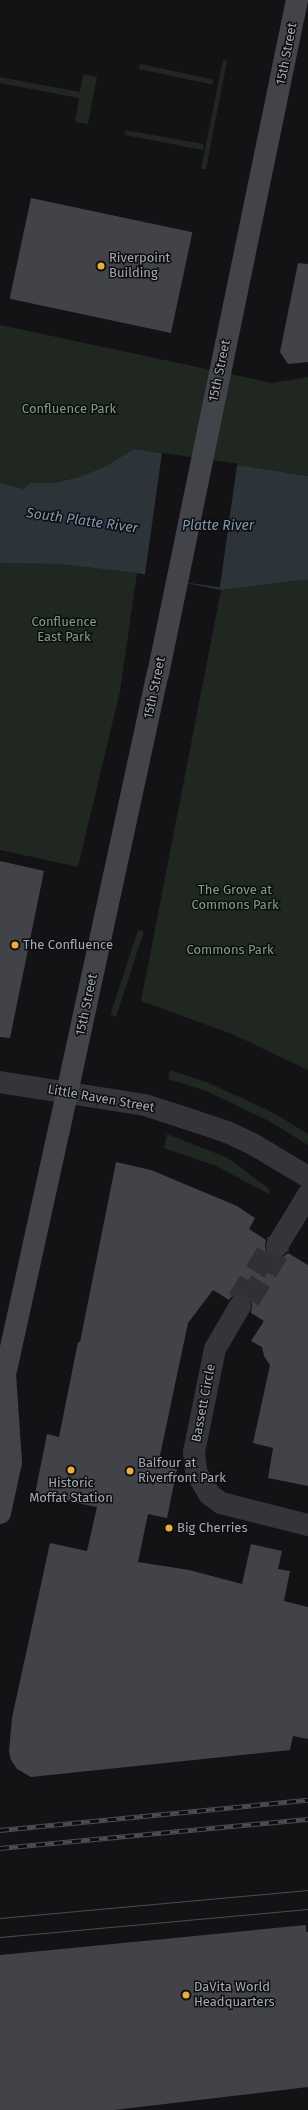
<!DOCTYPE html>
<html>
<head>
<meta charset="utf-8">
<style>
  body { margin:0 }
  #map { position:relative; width:308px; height:2110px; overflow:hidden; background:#131315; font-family:"Fira Sans",sans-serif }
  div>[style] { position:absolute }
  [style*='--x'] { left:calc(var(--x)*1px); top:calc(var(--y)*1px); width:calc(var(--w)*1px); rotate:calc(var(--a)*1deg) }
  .green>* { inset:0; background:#1f2720; transform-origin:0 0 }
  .water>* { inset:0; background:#2c343a }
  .pier>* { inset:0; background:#131315; transform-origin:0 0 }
  .building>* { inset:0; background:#424348; transform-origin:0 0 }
  .street-tunnel>* { height:22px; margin-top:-11px; transform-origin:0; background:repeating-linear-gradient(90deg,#303135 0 22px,transparent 0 33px) }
  .street>* { height:22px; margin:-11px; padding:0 11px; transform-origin:11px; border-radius:11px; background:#34353a }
  .secondary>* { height:22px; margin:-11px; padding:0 11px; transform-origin:11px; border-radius:11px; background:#42444a }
  .tram>* { height:1px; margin:-0.5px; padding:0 0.5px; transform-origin:0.5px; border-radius:0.5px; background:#4b4d53 }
  .rail>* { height:4.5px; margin-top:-2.25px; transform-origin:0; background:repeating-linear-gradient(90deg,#0e0e10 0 9px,#4b4d53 0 18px); box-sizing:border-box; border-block:1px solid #4b4d53 }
  .dots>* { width:11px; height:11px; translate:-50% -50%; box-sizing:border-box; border:2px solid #0e0e10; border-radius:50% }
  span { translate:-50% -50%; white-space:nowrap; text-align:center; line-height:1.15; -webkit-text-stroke:3px #0e0e10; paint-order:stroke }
  .street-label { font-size:13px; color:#a5aab5 }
  .poi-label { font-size:13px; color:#a5aab5 }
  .left { translate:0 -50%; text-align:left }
  .park-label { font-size:13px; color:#7d9f7f }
  .water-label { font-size:14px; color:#7d97af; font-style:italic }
</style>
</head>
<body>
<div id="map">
  <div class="green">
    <i style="clip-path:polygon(223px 60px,227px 61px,206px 169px,201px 169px)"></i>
    <i style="left:140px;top:64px;width:75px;height:5px;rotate:12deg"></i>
    <i style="clip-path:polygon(83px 74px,97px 77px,88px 124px,75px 122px,79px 98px,0 83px,0 77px,80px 92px)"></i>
    <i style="clip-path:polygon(125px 130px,204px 144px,203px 150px,125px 135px)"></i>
    <i style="clip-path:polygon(0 325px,272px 383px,308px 377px,308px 476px,134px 449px,104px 467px,82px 476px,55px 483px,30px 483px,24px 489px,0 483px)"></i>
    <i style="clip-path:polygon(0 563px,59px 564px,137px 573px,120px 691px,78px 867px,0 850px)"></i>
    <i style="clip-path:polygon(301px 580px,308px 580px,308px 1070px,232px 1034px,141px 1001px,221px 590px)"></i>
    <i style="left:138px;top:930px;width:6px;height:89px;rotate:18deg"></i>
    <i style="clip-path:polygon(170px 1070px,209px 1083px,272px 1112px,308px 1134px,308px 1145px,267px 1120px,206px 1091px,168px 1079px)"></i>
    <i style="clip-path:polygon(167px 1134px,228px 1158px,269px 1189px,269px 1194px,216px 1166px,164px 1148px)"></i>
  </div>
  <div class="water">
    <i style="clip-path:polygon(134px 449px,308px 476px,308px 580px,301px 580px,221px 590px,137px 573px,59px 564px,0 563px,0 483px,24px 489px,30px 483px,55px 483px,82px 476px,104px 467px)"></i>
  </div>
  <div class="pier">
    <i style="left:162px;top:453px;width:76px;height:125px;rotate:8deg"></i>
  </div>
  <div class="building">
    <i style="left:31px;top:198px;width:165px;height:103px;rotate:12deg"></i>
    <i style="clip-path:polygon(298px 263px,308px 264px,308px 362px,288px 364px,280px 352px)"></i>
    <i style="clip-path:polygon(0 861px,44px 871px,10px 1038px,0 1037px)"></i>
    <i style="clip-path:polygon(116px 1162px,151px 1170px,237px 1206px,255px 1218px,249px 1229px,266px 1240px,265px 1246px,266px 1252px,270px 1256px,277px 1258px,283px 1257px,288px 1253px,308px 1265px,308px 1486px,268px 1478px,273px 1448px,253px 1443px,270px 1365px,264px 1356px,262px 1347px,251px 1341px,264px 1321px,251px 1313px,252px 1306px,251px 1299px,247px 1295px,240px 1294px,233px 1295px,229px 1300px,213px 1290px,188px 1323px,158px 1465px,177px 1469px,167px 1518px,148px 1514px,138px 1562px,189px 1570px,242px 1584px,251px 1544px,282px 1551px,278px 1569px,290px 1571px,284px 1601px,308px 1607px,308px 1739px,293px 1736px,290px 1750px,31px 1777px,17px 1769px,11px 1760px,9px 1751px,12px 1718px,50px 1543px,87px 1551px,97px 1507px,35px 1494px,47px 1434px,59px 1437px,78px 1342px,80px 1342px)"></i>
    <i style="clip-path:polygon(306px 1925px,306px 1932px,308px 1932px,308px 2087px,114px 2110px,0 2110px,0 1955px)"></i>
  </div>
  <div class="street-tunnel">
    <i style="--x:277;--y:1246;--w:7;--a:82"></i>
    <i style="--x:278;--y:1253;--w:61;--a:121.6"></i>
    <i style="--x:246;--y:1305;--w:6;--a:171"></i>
    <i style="--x:240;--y:1306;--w:6;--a:-108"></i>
    <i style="--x:238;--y:1300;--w:61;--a:-58.4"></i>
    <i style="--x:270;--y:1248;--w:7;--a:-16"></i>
  </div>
  <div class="street">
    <i style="--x:0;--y:1082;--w:147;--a:9"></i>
    <i style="--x:145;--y:1105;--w:42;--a:18"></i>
    <i style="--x:185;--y:1118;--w:44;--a:18.4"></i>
    <i style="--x:227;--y:1132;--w:26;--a:25"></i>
    <i style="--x:251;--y:1143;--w:66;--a:30.8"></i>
    <i style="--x:277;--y:1246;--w:60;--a:-58.7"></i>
    <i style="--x:240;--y:1306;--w:50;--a:120.2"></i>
    <i style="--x:215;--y:1349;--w:105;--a:101.5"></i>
    <i style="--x:194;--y:1452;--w:20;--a:84"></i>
    <i style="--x:196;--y:1472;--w:26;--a:59"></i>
    <i style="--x:209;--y:1494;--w:15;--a:37"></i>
    <i style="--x:221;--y:1503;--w:90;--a:14.2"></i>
  </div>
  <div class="secondary">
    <i style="--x:0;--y:1386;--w:12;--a:-66"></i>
    <i style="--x:5;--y:1375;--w:251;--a:-77.6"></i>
    <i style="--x:59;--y:1130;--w:467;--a:-77.8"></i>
    <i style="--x:158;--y:674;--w:688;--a:-78.35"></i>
    <i style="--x:0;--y:1513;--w:52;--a:-77.8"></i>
    <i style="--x:11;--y:1462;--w:87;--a:-93.9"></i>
  </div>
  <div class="tram">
    <i style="--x:0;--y:1918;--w:309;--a:-5.2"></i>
    <i style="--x:0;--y:1937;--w:309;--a:-5.2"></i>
  </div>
  <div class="rail">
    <i style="--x:0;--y:1830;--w:309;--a:-5.6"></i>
    <i style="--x:0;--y:1848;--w:309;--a:-5.4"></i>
  </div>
  <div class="dots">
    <i style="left:101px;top:266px;background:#ebaf35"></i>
    <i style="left:15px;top:945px;background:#ebaf35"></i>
    <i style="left:71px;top:1470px;background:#ebaf35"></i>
    <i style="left:130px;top:1471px;background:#ebaf35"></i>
    <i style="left:169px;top:1528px;background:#ebaf35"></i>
    <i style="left:186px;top:1995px;background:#ebaf35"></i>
  </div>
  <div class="street-label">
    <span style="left:287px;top:54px;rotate:-79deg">15th Street</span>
    <span style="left:220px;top:371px;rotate:-78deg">15th Street</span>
    <span style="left:155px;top:688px;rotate:-78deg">15th Street</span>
    <span style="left:87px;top:1005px;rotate:-78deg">15th Street</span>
    <span style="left:101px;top:1099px;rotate:10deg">Little Raven Street</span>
    <span style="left:204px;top:1403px;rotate:-79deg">Bassett Circle</span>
  </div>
  <div class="poi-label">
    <span class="left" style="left:109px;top:266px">Riverpoint<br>Building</span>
    <span class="left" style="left:23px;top:945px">The Confluence</span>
    <span class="left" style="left:138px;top:1471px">Balfour at<br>Riverfront Park</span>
    <span style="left:71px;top:1491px">Historic<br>Moffat Station</span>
    <span class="left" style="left:177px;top:1528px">Big Cherries</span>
    <span class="left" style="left:194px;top:1995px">DaVita World<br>Headquarters</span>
  </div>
  <div class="park-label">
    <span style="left:69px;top:409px">Confluence Park</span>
    <span style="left:64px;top:630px">Confluence<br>East Park</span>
    <span style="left:235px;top:898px">The Grove at<br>Commons Park</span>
    <span style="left:230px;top:950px">Commons Park</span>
  </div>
  <div class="water-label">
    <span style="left:82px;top:521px;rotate:8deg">South Platte River</span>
    <span style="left:218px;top:526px">Platte River</span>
  </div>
</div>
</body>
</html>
